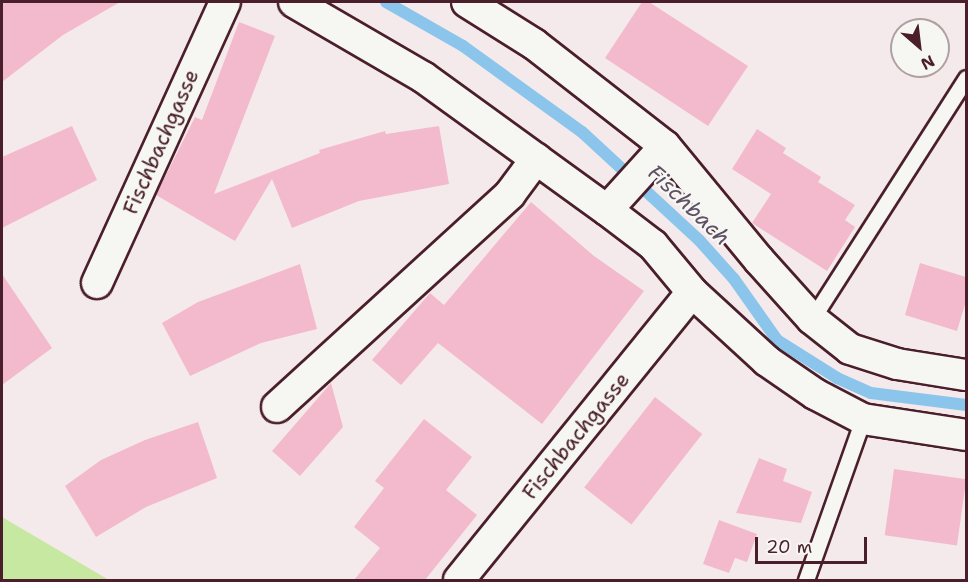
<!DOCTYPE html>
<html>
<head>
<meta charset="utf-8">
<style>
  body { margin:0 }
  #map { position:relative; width:968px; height:582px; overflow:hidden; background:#f5eaeb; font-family:"Shantell Sans",sans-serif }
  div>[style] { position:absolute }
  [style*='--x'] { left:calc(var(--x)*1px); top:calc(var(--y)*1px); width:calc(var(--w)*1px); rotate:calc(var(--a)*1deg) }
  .green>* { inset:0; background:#c6e8a1 }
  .stream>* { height:12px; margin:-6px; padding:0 6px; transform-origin:6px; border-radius:6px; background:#8cc5eb }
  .building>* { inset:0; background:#f3bacd; transform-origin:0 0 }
  .roads { filter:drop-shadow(2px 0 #4a1f2b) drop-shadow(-2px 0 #4a1f2b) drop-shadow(0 2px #4a1f2b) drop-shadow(0 -2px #4a1f2b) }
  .lane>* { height:15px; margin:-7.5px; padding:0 7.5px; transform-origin:7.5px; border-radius:7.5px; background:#f6f6f2 }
  .street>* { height:30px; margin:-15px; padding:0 15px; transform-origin:15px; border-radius:15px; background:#f6f6f2 }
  span { translate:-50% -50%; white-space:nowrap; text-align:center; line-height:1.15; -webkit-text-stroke:4.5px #f6f6f2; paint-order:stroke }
  .street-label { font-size:21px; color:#4a1f2b }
  .water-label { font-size:22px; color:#5e5165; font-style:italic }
  .frame { position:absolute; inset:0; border:3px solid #4a1f2b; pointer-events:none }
  .north { position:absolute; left:890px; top:18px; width:60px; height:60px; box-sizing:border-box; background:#f6f6f2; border:2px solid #b1a0a2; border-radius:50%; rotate:152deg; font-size:16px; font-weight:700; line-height:24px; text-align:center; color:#4a1f2b }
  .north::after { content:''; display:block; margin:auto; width:21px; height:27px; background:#4a1f2b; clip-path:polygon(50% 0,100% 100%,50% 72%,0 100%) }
  .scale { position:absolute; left:755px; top:537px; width:112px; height:27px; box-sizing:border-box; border:3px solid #4a1f2b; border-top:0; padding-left:8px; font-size:18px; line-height:21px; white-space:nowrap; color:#4a1f2b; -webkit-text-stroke:4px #f6f6f2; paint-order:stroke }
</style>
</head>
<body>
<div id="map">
  <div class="green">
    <i style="clip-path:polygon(2px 517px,109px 580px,2px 580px)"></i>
  </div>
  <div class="stream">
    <i style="--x:386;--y:2;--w:89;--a:29.7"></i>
    <i style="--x:463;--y:46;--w:147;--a:35.9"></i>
    <i style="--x:582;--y:132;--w:159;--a:42.7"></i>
    <i style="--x:699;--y:240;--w:52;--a:48.1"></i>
    <i style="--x:734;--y:279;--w:75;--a:54.8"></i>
    <i style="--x:777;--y:340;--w:71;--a:32.3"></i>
    <i style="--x:837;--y:378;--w:37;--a:24"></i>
    <i style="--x:871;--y:393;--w:96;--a:7.2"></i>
  </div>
  <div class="building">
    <i style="clip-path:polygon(2px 2px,120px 2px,63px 35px,2px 82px)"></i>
    <i style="clip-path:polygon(642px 2px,649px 2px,748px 66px,708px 126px,605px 58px)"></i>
    <i style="clip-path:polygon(239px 22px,275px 36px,214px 194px,320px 153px,319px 150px,385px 131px,386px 134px,439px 126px,449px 184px,359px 201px,292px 228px,272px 179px,235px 241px,156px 195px,195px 117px,202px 120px)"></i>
    <i style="clip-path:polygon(72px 126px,97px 180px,2px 228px,2px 157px)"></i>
    <i style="clip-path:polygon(757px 129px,786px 148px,783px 153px,821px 177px,818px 182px,855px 205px,845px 220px,855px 227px,827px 271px,752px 223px,771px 194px,732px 169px)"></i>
    <i style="clip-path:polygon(531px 202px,594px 256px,644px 291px,542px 424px,438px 343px,401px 385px,372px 360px,430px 293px,444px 305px)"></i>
    <i style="clip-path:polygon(920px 263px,966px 277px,966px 301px,957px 331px,905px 315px)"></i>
    <i style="clip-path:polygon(300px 264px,317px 329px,261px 343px,190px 376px,162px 323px,198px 302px)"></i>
    <i style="clip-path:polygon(2px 274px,52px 348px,2px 385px)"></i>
    <i style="clip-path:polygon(331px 383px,343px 427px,300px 476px,272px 451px)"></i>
    <i style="left:655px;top:397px;width:60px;height:115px;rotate:38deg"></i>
    <i style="clip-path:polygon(424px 419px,472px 457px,446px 490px,477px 515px,425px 580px,354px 580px,380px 548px,354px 527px,384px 488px,375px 481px)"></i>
    <i style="clip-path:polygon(198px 422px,217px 478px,146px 507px,96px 537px,65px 486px,101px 460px,145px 440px)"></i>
    <i style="clip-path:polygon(759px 458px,787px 469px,783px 481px,812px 492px,801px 523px,736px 513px)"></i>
    <i style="left:894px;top:469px;width:73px;height:67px;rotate:8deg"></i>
    <i style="clip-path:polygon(719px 520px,757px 534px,747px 562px,735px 558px,729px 573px,703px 564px)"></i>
  </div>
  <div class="roads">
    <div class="lane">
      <i style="--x:812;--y:319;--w:286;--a:-57.4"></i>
      <i style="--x:806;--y:580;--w:171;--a:-70.5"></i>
    </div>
    <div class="street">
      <i style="--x:294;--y:2;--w:149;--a:30.2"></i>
      <i style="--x:423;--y:77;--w:227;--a:35.9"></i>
      <i style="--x:607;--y:210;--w:58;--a:37.3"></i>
      <i style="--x:653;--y:245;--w:61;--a:50.3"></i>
      <i style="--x:692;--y:292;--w:102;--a:42.6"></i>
      <i style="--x:767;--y:361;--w:58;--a:34.5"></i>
      <i style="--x:815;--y:394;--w:54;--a:27.5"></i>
      <i style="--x:863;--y:419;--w:104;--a:8.8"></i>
      <i style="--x:467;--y:2;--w:79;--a:32.1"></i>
      <i style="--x:534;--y:44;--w:166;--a:37.9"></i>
      <i style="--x:665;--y:146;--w:148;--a:50.5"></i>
      <i style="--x:759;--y:260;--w:79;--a:48.1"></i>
      <i style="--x:812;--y:319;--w:48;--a:38.3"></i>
      <i style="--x:850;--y:349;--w:49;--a:17.7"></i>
      <i style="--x:897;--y:364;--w:70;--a:9.1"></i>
      <i style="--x:607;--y:210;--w:86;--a:-47.8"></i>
      <i style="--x:97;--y:283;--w:309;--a:-65.5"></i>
      <i style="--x:277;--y:407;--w:316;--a:-42.4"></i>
      <i style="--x:510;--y:194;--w:44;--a:-53.4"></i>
      <i style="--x:459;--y:580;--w:370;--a:-51"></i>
    </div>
  </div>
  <div class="street-label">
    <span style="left:161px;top:142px;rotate:-66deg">Fischbachgasse</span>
    <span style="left:576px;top:436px;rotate:-51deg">Fischbachgasse</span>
  </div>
  <div class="water-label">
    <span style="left:689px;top:205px;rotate:44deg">Fischbach</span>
  </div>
  <div class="frame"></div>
  <div class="north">N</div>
  <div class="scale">20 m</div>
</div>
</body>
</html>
